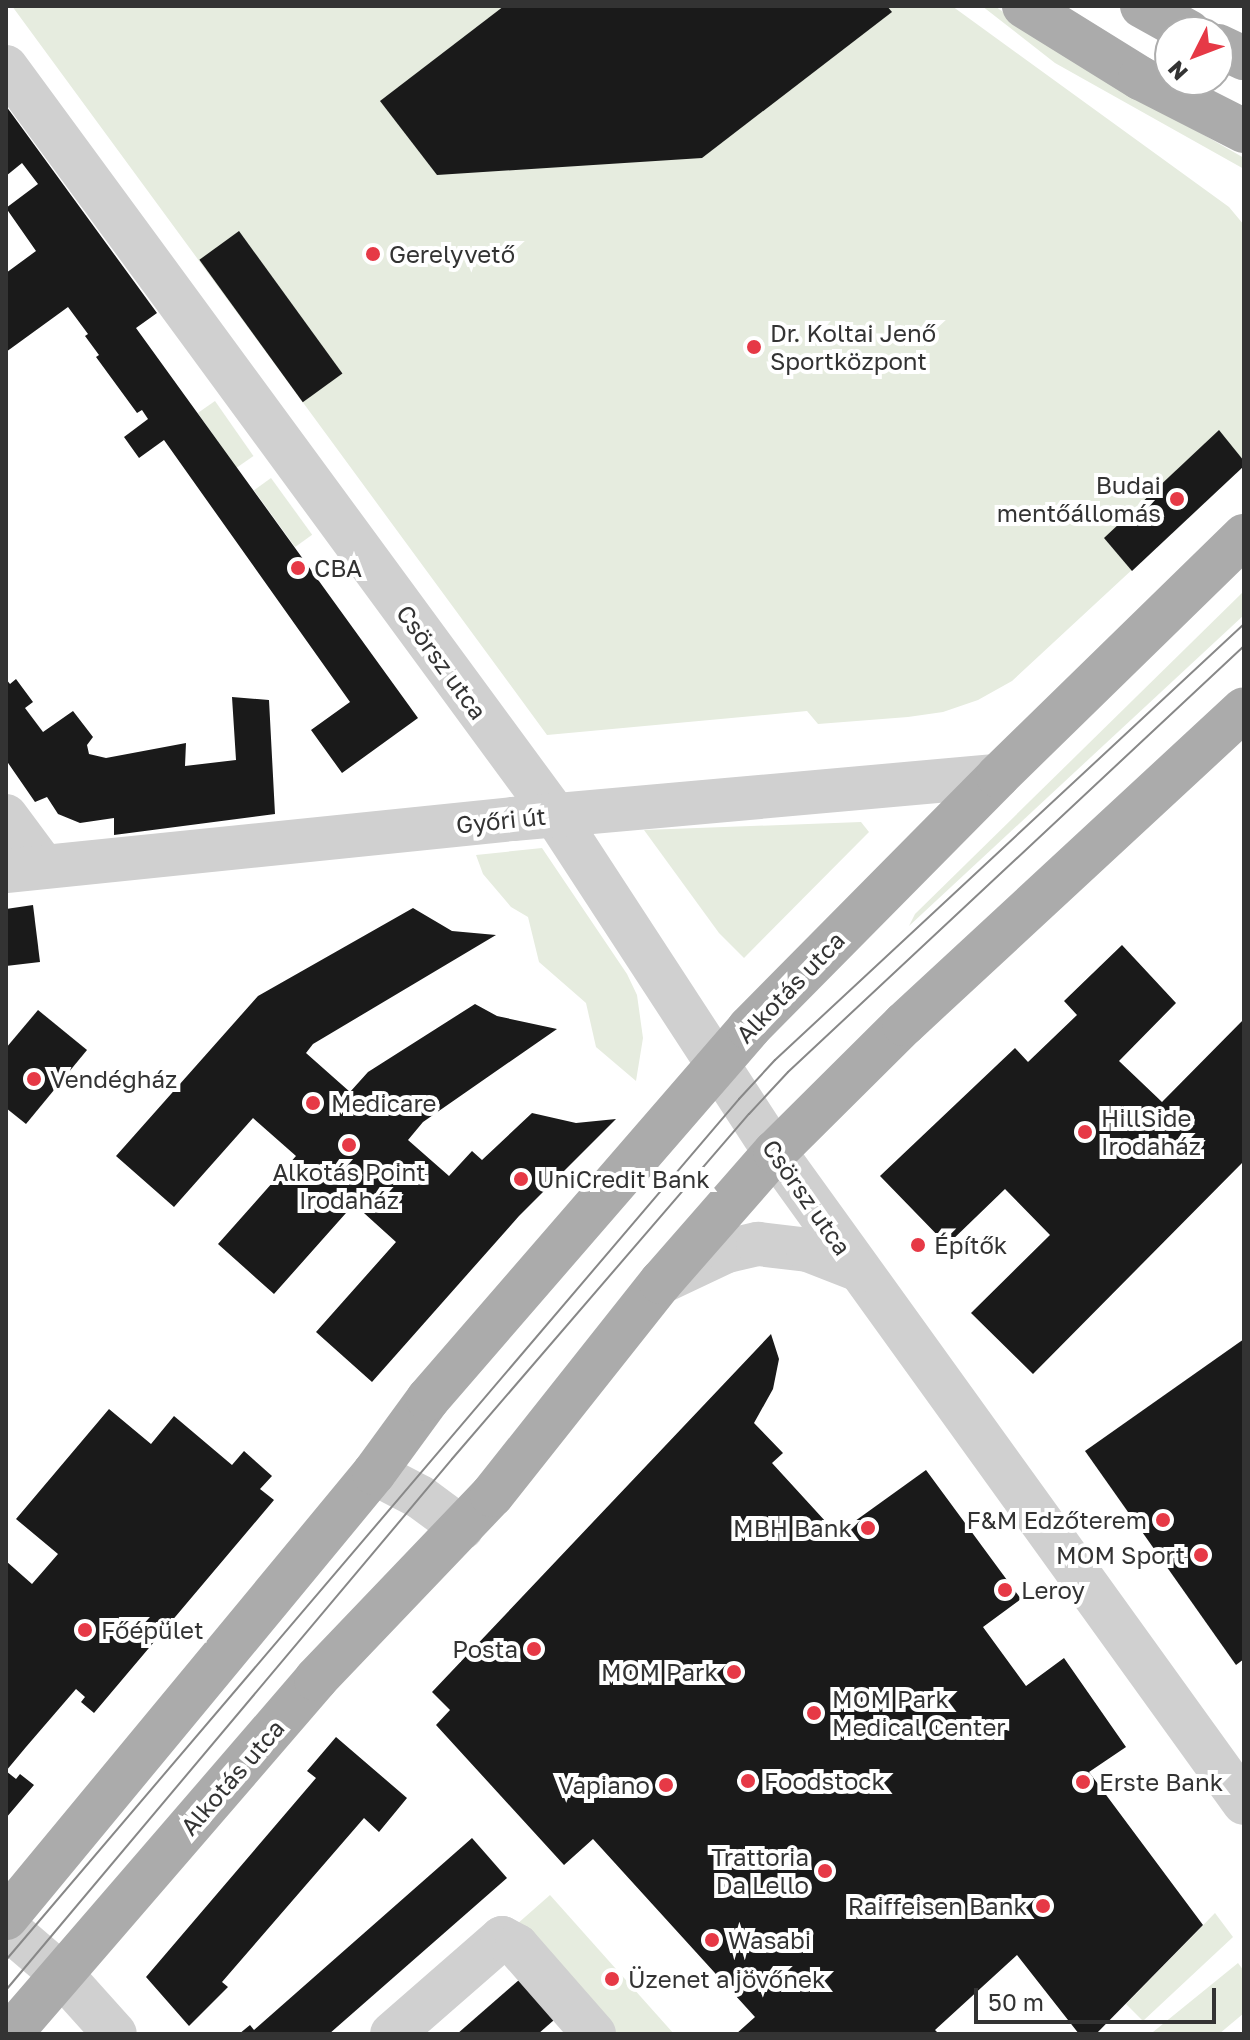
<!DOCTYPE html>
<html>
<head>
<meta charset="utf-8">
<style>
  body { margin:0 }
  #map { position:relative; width:1250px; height:2040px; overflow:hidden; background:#fff; font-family:"Golos Text",sans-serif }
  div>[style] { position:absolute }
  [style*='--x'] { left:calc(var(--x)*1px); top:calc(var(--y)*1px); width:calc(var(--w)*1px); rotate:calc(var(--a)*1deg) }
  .green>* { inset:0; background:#e6ecdf; transform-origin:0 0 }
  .building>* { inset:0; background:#1a1a1a; transform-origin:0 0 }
  .minor>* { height:44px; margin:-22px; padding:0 22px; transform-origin:22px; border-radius:22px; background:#d0d0d0 }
  .major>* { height:44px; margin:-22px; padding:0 22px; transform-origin:22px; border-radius:22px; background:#ababab }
  .tram>* { height:2px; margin:-1px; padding:0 1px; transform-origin:1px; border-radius:1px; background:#888 }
  .dots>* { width:22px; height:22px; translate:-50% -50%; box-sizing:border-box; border:4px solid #fff; border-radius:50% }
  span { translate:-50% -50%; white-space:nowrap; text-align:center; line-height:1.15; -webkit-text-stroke:8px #fff; paint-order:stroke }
  .poi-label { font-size:24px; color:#333 }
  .left { translate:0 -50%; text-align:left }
  .right { translate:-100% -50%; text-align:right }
  .street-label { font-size:24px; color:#333 }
  .frame { position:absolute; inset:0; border:8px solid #333; pointer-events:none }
  .north { position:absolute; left:1154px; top:16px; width:80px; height:80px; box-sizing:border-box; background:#fff; border:2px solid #adadad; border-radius:50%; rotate:228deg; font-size:22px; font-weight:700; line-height:32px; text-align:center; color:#333 }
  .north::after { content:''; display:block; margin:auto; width:28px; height:36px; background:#e63946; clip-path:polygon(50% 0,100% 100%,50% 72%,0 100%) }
  .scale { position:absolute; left:974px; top:1988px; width:242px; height:36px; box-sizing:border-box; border:4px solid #333; border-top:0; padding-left:10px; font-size:24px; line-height:28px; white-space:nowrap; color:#333; -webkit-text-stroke:6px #fff; paint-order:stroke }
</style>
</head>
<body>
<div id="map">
  <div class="green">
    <i style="clip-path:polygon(12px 6px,952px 6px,1229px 207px,1244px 225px,1244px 466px,1012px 681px,978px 700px,943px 712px,908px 717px,818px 724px,807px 711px,547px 735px)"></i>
    <i style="clip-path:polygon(982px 6px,995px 6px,1044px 43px,1244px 158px,1244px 169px,1055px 63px)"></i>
    <i style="left:215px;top:401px;width:67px;height:21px;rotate:55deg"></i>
    <i style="left:271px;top:478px;width:70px;height:21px;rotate:54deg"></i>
    <i style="clip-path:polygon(1244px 591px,1244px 615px,909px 926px,915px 914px)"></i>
    <i style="clip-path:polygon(861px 822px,869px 832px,744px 958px,719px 933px,644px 830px)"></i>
    <i style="clip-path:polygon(542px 848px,627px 974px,637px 995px,643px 1038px,636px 1081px,596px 1047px,586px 1003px,539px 962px,528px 917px,511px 907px,483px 874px,476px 855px)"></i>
    <i style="clip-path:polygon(550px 1895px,674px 2034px,599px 2034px,508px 1932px)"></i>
    <i style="clip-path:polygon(1215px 1913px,1233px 1937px,1143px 2021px,1126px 2004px)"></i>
    <i style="clip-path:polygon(1238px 1963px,1244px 1971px,1244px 2013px,1219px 2034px,1153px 2032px)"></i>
  </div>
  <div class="building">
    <i style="clip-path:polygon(504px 6px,887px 6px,892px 12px,702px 158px,437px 175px,380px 101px)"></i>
    <i style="clip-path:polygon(6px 106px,157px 313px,136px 328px,418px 718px,342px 773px,311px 730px,350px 702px,164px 440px,139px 458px,124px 437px,148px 419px,142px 410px,137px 413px,96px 357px,99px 355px,85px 336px,88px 334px,68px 307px,6px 352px,6px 273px,36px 251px,6px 208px,38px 184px,22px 163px,6px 176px)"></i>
    <i style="left:239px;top:231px;width:176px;height:49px;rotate:54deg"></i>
    <i style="clip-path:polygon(1219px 430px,1244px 461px,1244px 466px,1132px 571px,1104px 538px)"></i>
    <i style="clip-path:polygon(6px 679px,10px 684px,16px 679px,33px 702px,25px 708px,43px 732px,73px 711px,93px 737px,87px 745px,89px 754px,106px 758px,186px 743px,185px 766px,236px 760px,232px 697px,269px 700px,275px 814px,114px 835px,114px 818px,80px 823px,58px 814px,47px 797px,35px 802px,6px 760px)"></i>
    <i style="clip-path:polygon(33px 905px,40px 962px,6px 966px,6px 909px)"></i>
    <i style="clip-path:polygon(413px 908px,452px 931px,496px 935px,313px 1044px,306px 1053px,350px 1092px,368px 1072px,475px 1004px,497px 1016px,557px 1029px,423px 1122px,408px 1140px,449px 1176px,472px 1151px,482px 1160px,532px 1113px,576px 1123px,616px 1119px,519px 1216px,372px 1382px,316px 1332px,396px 1242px,354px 1204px,274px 1294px,218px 1244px,296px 1156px,253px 1118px,174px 1207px,116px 1156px,258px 996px)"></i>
    <i style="clip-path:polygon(1122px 945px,1176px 1003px,1119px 1061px,1162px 1102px,1244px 1019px,1244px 1161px,1033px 1374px,971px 1313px,1050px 1235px,1005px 1189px,947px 1245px,880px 1176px,1015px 1048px,1028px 1062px,1077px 1015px,1064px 1001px)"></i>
    <i style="clip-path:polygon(38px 1010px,87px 1050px,26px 1124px,6px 1108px,6px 1048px)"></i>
    <i style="clip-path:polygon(771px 1334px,779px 1359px,773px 1389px,754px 1423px,783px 1453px,772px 1463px,837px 1534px,926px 1470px,1021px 1599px,983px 1627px,1026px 1686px,1064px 1658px,1126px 1747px,1089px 1772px,1203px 1925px,1096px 2034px,1079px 2034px,1017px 1955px,935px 2030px,939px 2034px,736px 2034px,755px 2017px,593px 1839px,564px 1865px,436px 1725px,450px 1710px,432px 1692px)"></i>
    <i style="clip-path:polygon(1244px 1339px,1244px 1659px,1236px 1665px,1085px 1451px)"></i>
    <i style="clip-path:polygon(109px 1409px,151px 1444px,174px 1416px,232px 1465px,244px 1451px,272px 1476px,260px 1489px,274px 1500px,94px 1713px,81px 1702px,85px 1697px,76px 1689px,26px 1747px,6px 1771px,16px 1779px,20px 1774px,34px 1785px,6px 1818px,6px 1561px,32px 1584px,58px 1554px,16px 1519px)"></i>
    <i style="clip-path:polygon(336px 1737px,407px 1798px,379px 1832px,364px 1818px,222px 1982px,228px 1987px,189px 2026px,146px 1977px,316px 1778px,307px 1771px)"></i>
    <i style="clip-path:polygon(472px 1838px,507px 1878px,329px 2034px,239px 2034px,250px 2025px,254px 2030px)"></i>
    <i style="clip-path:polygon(527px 1973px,562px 2013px,538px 2034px,457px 2034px)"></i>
  </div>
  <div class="minor">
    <i style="--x:6;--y:67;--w:928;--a:53.72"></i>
    <i style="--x:555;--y:815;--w:402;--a:56.9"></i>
    <i style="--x:775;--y:1152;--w:802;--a:54.23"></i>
    <i style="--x:6;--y:816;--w:62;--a:53.5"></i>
    <i style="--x:6;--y:871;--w:510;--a:-5.86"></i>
    <i style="--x:513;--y:819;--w:487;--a:-5.1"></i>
    <i style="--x:661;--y:1282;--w:73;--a:-25.2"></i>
    <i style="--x:727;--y:1251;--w:32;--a:-13"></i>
    <i style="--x:758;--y:1244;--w:50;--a:6.8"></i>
    <i style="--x:808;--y:1250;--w:55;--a:21.4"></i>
    <i style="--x:374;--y:1473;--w:52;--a:27.6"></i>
    <i style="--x:420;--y:1497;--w:52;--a:36.4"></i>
    <i style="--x:6;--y:1927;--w:74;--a:40.6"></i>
    <i style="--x:62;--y:1975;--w:79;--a:48.1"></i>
    <i style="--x:392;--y:2034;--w:146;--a:-41.1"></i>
    <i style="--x:502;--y:1938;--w:17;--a:28"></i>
    <i style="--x:517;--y:1946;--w:117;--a:48.8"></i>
  </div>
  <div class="major">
    <i style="--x:1024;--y:6;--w:137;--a:31.8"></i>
    <i style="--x:1140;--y:78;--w:117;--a:27"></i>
    <i style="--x:1142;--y:6;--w:54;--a:29"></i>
    <i style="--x:1218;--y:46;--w:29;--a:25"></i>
    <i style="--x:6;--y:1918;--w:577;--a:-50.41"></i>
    <i style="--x:374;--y:1473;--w:92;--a:-53.9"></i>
    <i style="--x:428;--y:1399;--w:491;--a:-49.1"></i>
    <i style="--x:749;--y:1028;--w:354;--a:-45.3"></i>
    <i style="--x:998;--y:776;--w:344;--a:-44.3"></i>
    <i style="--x:10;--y:2034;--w:469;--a:-49.2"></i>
    <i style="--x:316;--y:1679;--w:255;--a:-46.3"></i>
    <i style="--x:492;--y:1495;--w:272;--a:-51.6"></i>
    <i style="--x:661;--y:1282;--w:173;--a:-48.8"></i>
    <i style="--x:775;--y:1152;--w:182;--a:-44.8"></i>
    <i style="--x:904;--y:1024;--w:463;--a:-42.8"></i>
  </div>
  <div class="tram">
    <i style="--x:6;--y:1960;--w:1131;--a:-49.59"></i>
    <i style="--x:739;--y:1099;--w:53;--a:-47.3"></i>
    <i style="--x:775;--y:1060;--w:640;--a:-42.91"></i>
    <i style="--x:6;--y:1990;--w:693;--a:-49.97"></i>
    <i style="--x:452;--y:1459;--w:455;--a:-49.3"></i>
    <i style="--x:749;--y:1114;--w:57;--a:-47.1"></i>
    <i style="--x:788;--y:1072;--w:624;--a:-43.05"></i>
  </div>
  <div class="dots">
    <i style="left:373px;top:254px;background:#e63946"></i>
    <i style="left:754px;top:347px;background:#e63946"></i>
    <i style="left:1177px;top:499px;background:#e63946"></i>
    <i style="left:298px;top:568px;background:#e63946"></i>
    <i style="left:34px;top:1079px;background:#e63946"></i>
    <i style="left:313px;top:1103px;background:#e63946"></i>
    <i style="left:1085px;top:1132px;background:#e63946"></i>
    <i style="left:349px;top:1145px;background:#e63946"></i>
    <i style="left:521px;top:1179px;background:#e63946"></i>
    <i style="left:918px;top:1245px;background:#e63946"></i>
    <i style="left:1163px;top:1520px;background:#e63946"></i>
    <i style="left:868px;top:1528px;background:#e63946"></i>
    <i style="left:1201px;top:1555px;background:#e63946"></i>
    <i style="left:1005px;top:1590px;background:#e63946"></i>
    <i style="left:85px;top:1630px;background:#e63946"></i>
    <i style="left:534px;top:1649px;background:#e63946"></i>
    <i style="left:734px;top:1672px;background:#e63946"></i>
    <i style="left:814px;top:1713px;background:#e63946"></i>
    <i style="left:748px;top:1781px;background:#e63946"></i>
    <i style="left:1083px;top:1782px;background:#e63946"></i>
    <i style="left:666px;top:1785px;background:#e63946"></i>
    <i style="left:825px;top:1871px;background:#e63946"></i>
    <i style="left:1043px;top:1906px;background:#e63946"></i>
    <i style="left:712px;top:1940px;background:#e63946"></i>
    <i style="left:612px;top:1979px;background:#e63946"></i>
  </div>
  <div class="poi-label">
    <span class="left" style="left:389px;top:254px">Gerelyvető</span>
    <span class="left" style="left:770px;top:347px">Dr. Koltai Jenő<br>Sportközpont</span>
    <span class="right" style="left:1161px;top:499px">Budai<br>mentőállomás</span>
    <span class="left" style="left:314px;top:568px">CBA</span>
    <span class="left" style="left:50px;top:1079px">Vendégház</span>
    <span class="left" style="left:331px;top:1103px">Medicare</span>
    <span class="left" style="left:1101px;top:1132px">HillSide<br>Irodaház</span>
    <span style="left:349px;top:1186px">Alkotás Point<br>Irodaház</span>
    <span class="left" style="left:537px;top:1179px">UniCredit Bank</span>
    <span class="left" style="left:934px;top:1245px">Építők</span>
    <span class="right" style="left:1147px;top:1520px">F&amp;M Edzőterem</span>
    <span class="right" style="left:852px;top:1528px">MBH Bank</span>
    <span class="right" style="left:1185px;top:1555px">MOM Sport</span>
    <span class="left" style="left:1021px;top:1590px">Leroy</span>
    <span class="left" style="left:101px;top:1630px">Főépület</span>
    <span class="right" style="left:518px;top:1649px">Posta</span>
    <span class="right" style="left:718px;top:1672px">MOM Park</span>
    <span class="left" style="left:832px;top:1713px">MOM Park<br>Medical Center</span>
    <span class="left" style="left:764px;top:1781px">Foodstock</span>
    <span class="left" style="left:1099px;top:1782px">Erste Bank</span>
    <span class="right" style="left:650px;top:1785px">Vapiano</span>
    <span class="right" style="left:809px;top:1871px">Trattoria<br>Da Lello</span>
    <span class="right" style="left:1027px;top:1906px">Raiffeisen Bank</span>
    <span class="left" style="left:728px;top:1940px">Wasabi</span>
    <span class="left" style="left:628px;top:1979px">Üzenet a jövőnek</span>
  </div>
  <div class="street-label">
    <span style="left:442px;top:662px;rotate:54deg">Csörsz utca</span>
    <span style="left:501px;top:820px;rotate:-6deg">Győri út</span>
    <span style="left:790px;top:987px;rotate:-46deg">Alkotás utca</span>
    <span style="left:807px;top:1197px;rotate:55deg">Csörsz utca</span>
    <span style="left:232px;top:1777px;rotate:-49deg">Alkotás utca</span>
  </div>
  <div class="frame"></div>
  <div class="north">N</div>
  <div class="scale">50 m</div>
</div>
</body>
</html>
